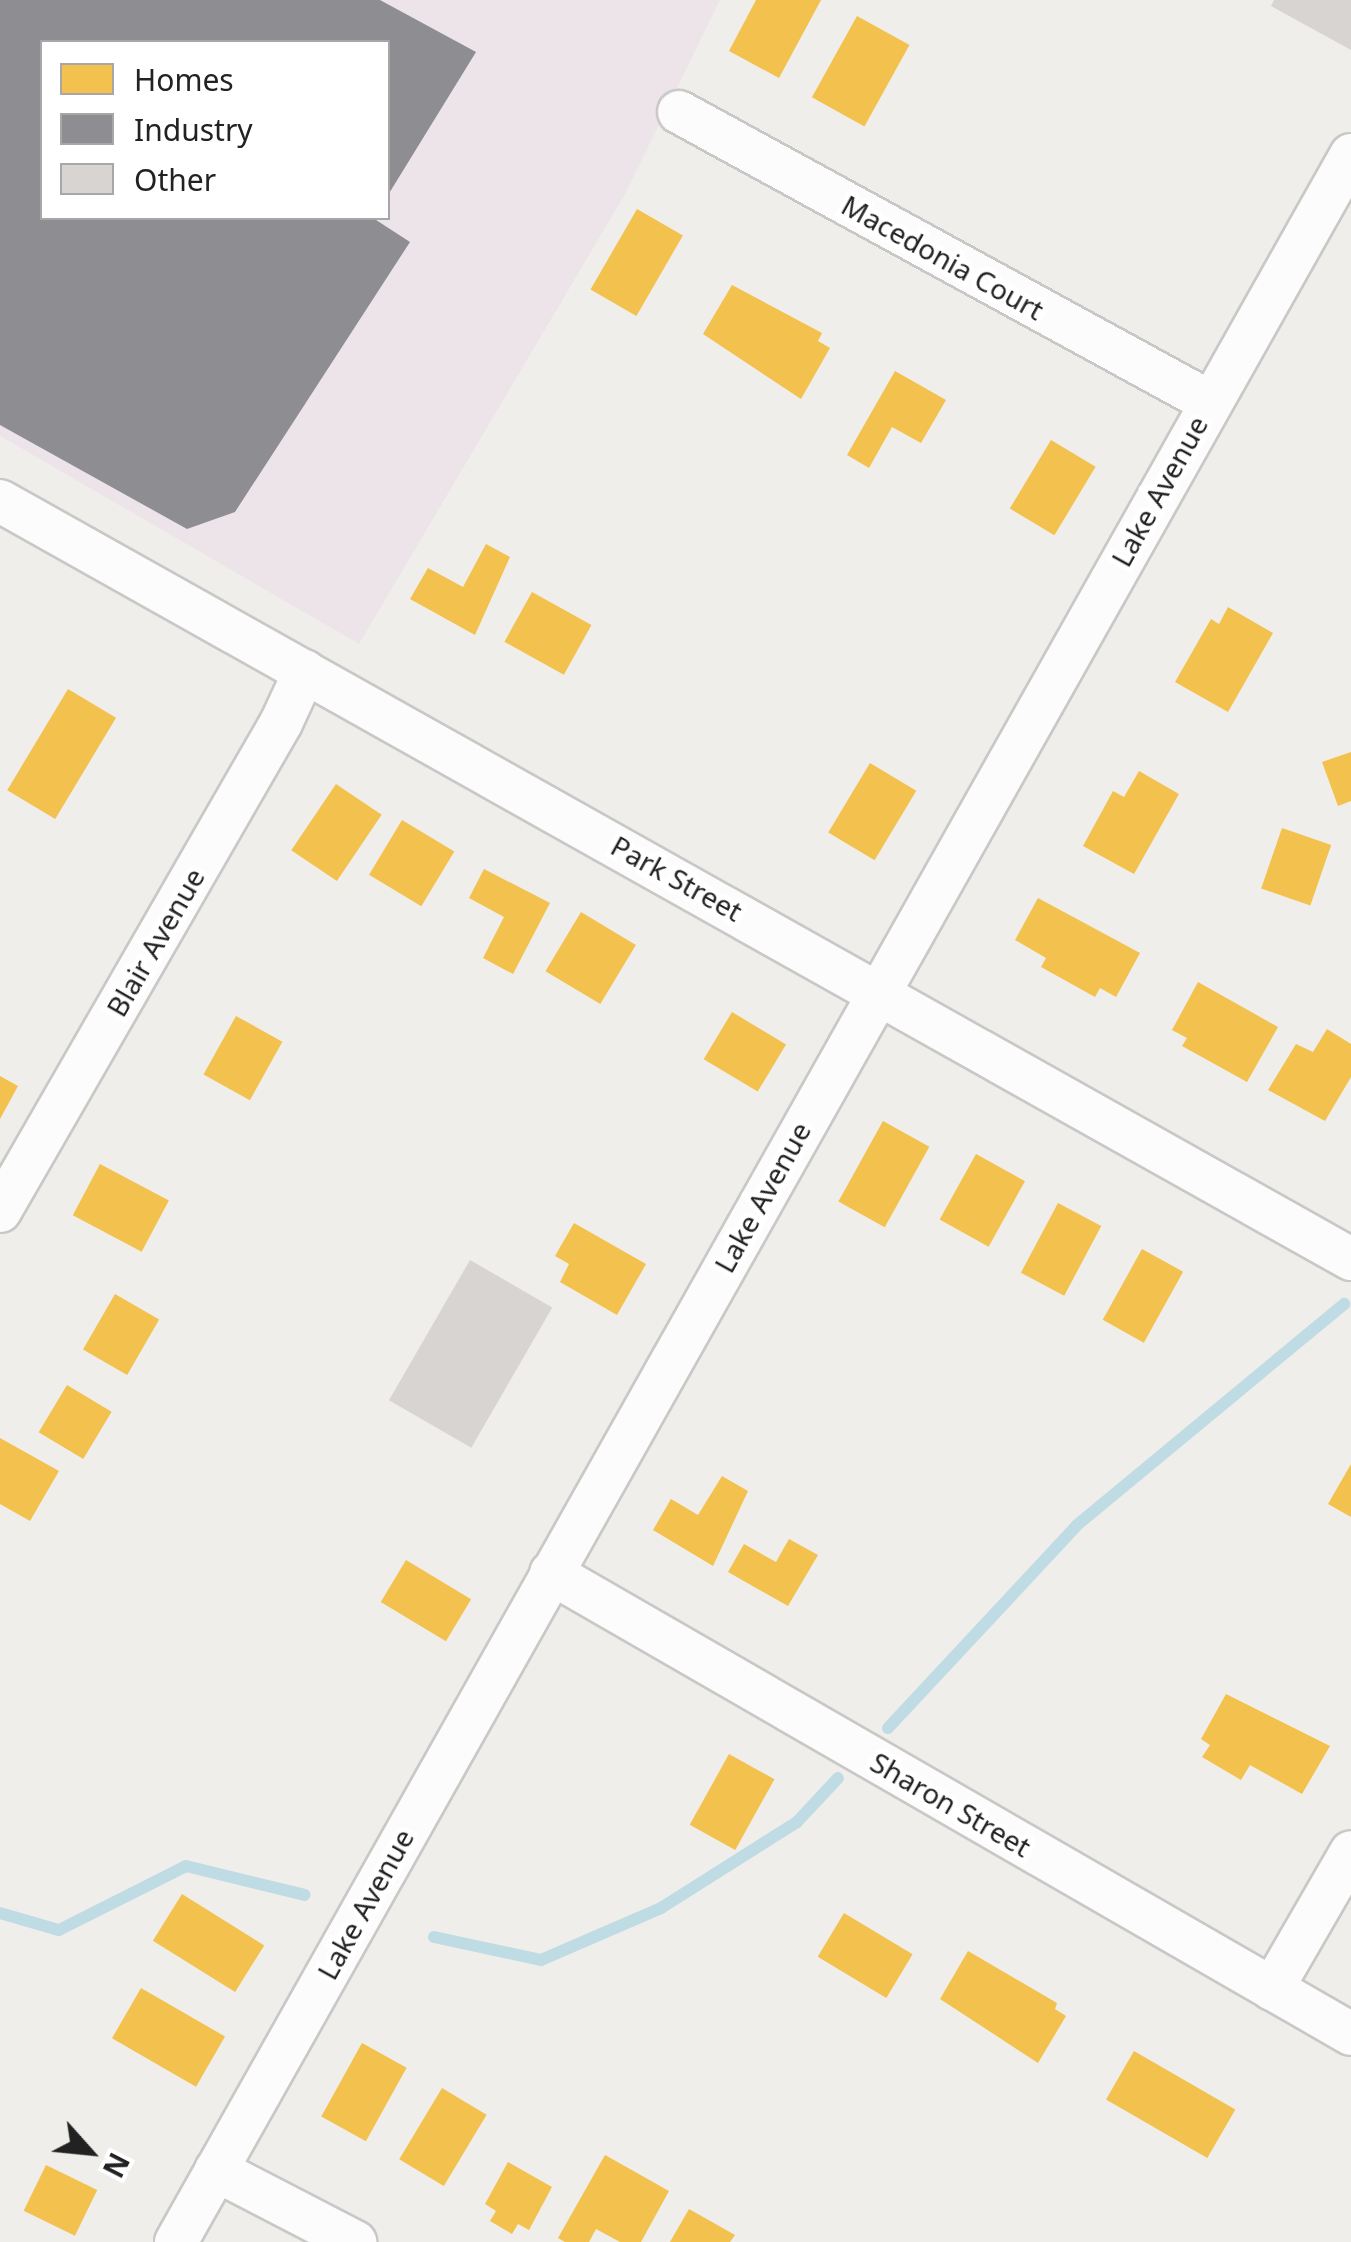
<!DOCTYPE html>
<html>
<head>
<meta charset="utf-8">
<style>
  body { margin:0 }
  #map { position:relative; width:1351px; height:2242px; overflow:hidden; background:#f0eeeb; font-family:"Noto Sans",sans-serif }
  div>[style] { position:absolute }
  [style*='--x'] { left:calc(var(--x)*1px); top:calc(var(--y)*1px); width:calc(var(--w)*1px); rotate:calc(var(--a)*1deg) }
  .industrial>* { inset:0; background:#ede4e9 }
  .homes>* { inset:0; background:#f2c14e; transform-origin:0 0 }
  .industry>* { inset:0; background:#8d8d92 }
  .stream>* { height:12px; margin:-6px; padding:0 6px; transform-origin:6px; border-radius:6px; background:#bfdbe3 }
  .building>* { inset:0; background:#d7d4d2; transform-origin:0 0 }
  .roads { filter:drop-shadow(2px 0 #c9c8c7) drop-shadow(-2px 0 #c9c8c7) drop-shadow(0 2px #c9c8c7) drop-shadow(0 -2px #c9c8c7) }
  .street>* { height:42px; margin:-21px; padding:0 21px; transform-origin:21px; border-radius:21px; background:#fdfcfc }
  span { translate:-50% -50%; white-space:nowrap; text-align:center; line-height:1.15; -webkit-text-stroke:10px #fff; paint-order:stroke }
  .street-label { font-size:28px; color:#222 }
  .legend { position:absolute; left:40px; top:40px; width:350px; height:180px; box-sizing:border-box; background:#fff; border:2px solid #a7a7a7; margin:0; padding:12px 18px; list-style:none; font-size:30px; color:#222 }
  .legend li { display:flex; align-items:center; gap:20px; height:50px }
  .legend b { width:50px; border:2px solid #a7a7a7 }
  .north { position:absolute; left:40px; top:2102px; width:100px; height:100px; -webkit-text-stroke:8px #fff; paint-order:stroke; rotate:117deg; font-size:28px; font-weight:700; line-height:40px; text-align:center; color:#222 }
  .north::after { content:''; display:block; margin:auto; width:35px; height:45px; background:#222; clip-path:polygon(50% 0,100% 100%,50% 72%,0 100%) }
</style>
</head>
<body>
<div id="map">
  <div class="industrial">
    <i style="clip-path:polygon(evenodd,0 0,720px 0,624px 196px,359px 644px,0 436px,0 0,42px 42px,388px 42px,388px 218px,42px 218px,42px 42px)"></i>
  </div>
  <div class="homes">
    <i style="clip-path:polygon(756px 0,821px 0,779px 78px,729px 51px)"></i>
    <i style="left:857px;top:16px;width:60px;height:93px;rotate:29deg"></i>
    <i style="left:637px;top:209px;width:53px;height:93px;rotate:30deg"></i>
    <i style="clip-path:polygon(732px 285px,822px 333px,818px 341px,830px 348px,801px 399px,703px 334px)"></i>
    <i style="clip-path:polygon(895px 371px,946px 400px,921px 443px,892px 427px,869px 468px,847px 455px)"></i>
    <i style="left:1051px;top:440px;width:52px;height:80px;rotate:31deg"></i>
    <i style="clip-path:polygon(486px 544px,510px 557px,475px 635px,410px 599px,428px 568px,463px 587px)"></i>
    <i style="left:532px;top:592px;width:68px;height:57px;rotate:29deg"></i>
    <i style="clip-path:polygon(1228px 607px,1273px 633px,1228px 712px,1175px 682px,1211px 619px,1219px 624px)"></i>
    <i style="left:68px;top:689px;width:56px;height:118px;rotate:31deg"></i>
    <i style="clip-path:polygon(1351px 752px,1351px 801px,1338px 806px,1322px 762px)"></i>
    <i style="left:870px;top:763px;width:54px;height:81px;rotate:31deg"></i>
    <i style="clip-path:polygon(1139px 771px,1179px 794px,1134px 874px,1083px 846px,1113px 791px,1124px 797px)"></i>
    <i style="left:336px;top:784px;width:55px;height:80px;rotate:34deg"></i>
    <i style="left:402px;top:820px;width:61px;height:64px;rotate:31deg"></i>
    <i style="left:1282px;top:828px;width:52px;height:64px;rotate:19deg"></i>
    <i style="clip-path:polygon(484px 869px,550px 903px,513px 974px,483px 958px,504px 917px,469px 898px)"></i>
    <i style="clip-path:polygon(1038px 898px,1140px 953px,1116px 997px,1100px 988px,1095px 997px,1041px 967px,1046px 958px,1015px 940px)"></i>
    <i style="left:581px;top:912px;width:64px;height:69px;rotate:31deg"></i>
    <i style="clip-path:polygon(1198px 982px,1278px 1027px,1247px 1082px,1182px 1046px,1187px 1038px,1172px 1030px)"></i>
    <i style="left:732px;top:1012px;width:63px;height:55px;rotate:31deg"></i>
    <i style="left:236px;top:1016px;width:53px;height:67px;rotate:29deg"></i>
    <i style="clip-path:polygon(1327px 1029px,1351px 1044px,1351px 1077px,1325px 1121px,1268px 1090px,1296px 1044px,1313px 1052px)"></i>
    <i style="clip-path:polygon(0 1076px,18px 1086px,0 1119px)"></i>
    <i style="left:883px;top:1121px;width:53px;height:92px;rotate:29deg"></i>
    <i style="left:976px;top:1154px;width:56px;height:75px;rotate:29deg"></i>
    <i style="left:100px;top:1164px;width:78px;height:58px;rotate:28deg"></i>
    <i style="left:1058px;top:1203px;width:49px;height:79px;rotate:28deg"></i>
    <i style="clip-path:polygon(574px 1223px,646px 1264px,617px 1315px,560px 1282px,569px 1264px,555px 1256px)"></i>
    <i style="left:1142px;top:1249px;width:47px;height:81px;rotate:29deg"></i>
    <i style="left:115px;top:1294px;width:51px;height:64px;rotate:30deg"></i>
    <i style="left:67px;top:1385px;width:52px;height:55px;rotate:31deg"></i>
    <i style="clip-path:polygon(0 1438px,59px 1471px,30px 1521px,0 1504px)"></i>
    <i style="clip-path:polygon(1351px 1464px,1351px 1517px,1328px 1504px)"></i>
    <i style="clip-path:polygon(722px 1476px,748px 1491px,713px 1566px,653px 1530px,671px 1499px,698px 1515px)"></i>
    <i style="clip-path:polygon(789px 1539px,818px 1555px,788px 1606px,728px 1572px,744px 1544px,776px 1562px)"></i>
    <i style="left:406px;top:1560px;width:76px;height:49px;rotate:31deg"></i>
    <i style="clip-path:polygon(1226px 1694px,1330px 1746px,1302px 1794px,1250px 1765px,1241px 1780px,1202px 1757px,1210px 1745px,1201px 1739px)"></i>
    <i style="left:729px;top:1754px;width:52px;height:81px;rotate:29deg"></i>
    <i style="left:182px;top:1894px;width:97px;height:55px;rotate:32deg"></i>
    <i style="left:844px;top:1913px;width:80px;height:51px;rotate:31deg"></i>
    <i style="clip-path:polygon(968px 1951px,1057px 2003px,1055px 2009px,1066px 2016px,1038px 2063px,940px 1999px)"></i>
    <i style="left:141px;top:1988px;width:97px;height:58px;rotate:30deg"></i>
    <i style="left:362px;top:2043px;width:51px;height:84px;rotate:29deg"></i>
    <i style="left:1134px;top:2051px;width:117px;height:56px;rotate:30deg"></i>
    <i style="left:442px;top:2088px;width:52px;height:83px;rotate:31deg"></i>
    <i style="clip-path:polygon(605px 2155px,669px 2191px,641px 2242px,620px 2242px,596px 2229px,589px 2242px,565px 2242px,558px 2238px)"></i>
    <i style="clip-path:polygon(508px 2162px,552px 2187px,529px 2230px,518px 2224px,512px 2234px,490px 2221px,496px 2211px,485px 2204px)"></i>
    <i style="left:46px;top:2165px;width:57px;height:51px;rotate:26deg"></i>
    <i style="clip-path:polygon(689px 2209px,735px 2235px,730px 2242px,670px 2242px)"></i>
  </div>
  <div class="industry">
    <i style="clip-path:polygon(0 0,380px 0,476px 52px,388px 195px,388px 42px,42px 42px,42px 218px,373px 218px,410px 242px,235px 512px,187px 529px,0 425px)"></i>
  </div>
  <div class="stream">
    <i style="--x:888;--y:1728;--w:277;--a:-47"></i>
    <i style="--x:1077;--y:1525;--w:347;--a:-39.6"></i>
    <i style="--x:0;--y:1913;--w:61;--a:16.1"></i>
    <i style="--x:59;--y:1930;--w:142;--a:-26.7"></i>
    <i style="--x:186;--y:1866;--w:122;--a:13.7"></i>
    <i style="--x:434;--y:1937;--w:109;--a:12.1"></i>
    <i style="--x:541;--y:1960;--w:131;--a:-23.4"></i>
    <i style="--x:661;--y:1908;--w:161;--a:-32.3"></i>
    <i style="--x:797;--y:1822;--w:60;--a:-47"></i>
  </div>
  <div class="building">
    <i style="clip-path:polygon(1274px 0,1351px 0,1351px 50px,1271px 6px)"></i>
    <i style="left:470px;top:1260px;width:95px;height:162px;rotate:30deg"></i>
  </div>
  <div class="roads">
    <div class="street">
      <i style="--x:679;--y:112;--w:603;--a:28.65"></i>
      <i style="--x:0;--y:501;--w:1549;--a:29.3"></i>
      <i style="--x:0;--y:1211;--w:563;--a:-60.07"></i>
      <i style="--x:281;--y:723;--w:57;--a:-65.2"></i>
      <i style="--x:551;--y:1573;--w:923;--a:29.95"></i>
      <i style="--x:1272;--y:1989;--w:158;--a:-60"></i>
      <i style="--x:216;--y:2170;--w:157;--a:27.4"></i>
      <i style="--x:176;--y:2242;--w:2395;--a:-60.62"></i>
    </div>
  </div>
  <div class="street-label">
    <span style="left:943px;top:257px;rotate:29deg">Macedonia Court</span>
    <span style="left:1159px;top:491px;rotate:-61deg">Lake Avenue</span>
    <span style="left:677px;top:878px;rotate:29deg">Park Street</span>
    <span style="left:155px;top:942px;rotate:-60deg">Blair Avenue</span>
    <span style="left:762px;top:1197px;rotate:-61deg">Lake Avenue</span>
    <span style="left:951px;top:1804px;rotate:30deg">Sharon Street</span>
    <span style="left:365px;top:1904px;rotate:-61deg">Lake Avenue</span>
  </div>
  <ul class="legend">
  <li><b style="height:28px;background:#f2c14e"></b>Homes</li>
  <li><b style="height:28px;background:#8d8d92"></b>Industry</li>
  <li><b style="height:28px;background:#d7d4d2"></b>Other</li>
  </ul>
  <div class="north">N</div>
</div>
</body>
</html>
